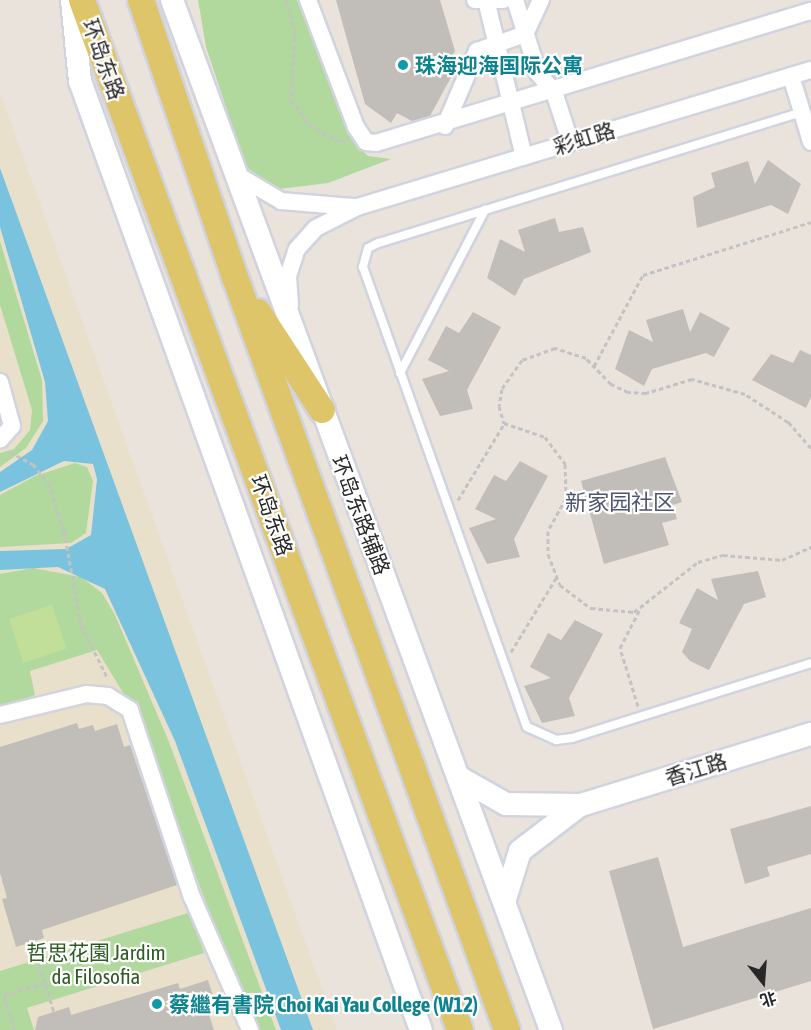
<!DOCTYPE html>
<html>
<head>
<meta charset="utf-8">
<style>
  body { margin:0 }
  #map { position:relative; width:811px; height:1030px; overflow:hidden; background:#e9e3db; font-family:"Asap Condensed","Noto Sans SC",sans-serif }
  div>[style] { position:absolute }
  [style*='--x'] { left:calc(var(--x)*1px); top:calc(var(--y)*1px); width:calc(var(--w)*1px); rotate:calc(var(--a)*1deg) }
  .education>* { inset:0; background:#e9e0cc }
  .green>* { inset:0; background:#b1d99e }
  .pitch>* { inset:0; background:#c2df9a; transform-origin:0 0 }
  .water>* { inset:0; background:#7ac3df }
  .building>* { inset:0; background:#c1bdb8 }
  .path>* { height:3px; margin-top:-1.5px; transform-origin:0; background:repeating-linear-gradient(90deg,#c3c3c3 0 4.5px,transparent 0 7.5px) }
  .roads { filter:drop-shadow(2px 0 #d1d3df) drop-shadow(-2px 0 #d1d3df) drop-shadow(0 2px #d1d3df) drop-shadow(0 -2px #d1d3df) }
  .service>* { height:8px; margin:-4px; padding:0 4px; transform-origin:4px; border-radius:4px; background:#fff }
  .minor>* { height:16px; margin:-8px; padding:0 8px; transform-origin:8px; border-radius:8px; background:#fff }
  .secondary>* { height:22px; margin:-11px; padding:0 11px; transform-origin:11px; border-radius:11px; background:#fff }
  .primary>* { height:26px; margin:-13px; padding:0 13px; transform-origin:13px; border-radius:13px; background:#dfc56a }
  .dots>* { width:16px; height:16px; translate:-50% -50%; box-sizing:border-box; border:3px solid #fff; border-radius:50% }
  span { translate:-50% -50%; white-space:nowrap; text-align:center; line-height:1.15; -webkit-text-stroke:4.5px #fff; paint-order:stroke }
  .street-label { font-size:21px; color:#282828 }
  .culture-label { font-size:21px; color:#0d838f; font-weight:700 }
  .left { translate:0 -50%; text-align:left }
  .park-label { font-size:21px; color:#2d5b22 }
  .neighbourhood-label { font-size:22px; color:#4e5473 }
  .north { position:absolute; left:733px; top:952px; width:60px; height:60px; -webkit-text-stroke:4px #fff; paint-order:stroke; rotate:163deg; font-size:16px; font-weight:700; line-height:24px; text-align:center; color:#282828 }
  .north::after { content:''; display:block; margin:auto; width:21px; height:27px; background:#282828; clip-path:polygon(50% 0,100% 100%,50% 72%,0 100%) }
</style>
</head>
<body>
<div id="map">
  <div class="education">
    <i style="clip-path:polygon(0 92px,337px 1030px,0 1030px)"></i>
  </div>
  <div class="green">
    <i style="clip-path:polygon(198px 0,297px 0,356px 144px,368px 156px,391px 159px,328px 183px,279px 189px,246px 167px,206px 47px)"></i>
    <i style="clip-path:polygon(0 241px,42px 380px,43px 421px,26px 448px,0 467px,0 453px,14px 449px,30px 430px,32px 410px,0 305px)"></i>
    <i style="clip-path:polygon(75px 463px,87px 467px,93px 481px,86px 533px,71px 543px,0 547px,0 495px,35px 476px)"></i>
    <i style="clip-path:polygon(33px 568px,81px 577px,102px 593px,115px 615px,169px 742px,276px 1030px,254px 1030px,133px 709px,97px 650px,30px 671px,35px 695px,0 709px,0 574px)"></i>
    <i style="clip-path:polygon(191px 912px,204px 953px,27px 1008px,34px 1030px,0 1030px,0 971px)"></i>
  </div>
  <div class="pitch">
    <i style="left:52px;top:605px;width:46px;height:45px;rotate:72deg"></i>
  </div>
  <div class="water">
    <i style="clip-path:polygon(0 168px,313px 1030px,281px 1030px,175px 741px,105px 589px,58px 567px,0 570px,0 551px,66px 549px,91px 535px,97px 479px,93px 464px,64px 461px,0 492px,0 472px,32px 450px,48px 421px,45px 382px,0 227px)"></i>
  </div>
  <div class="building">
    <i style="clip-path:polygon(336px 0,440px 0,455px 51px,447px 63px,456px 68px,430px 116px,412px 121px,397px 113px,391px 123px,365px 104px)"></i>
    <i style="clip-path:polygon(768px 160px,801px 184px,788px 214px,771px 205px,697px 228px,693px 197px,715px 187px,711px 173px,748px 161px,755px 184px)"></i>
    <i style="clip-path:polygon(555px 218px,559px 232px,583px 227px,591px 252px,524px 279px,515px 296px,487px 278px,500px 239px,525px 252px,518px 230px)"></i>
    <i style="clip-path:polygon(683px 309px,690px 332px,700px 312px,730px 328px,714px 357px,706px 353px,652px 369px,644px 386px,615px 369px,629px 330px,653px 342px,646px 320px)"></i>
    <i style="clip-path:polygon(473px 312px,501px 327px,467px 390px,473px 409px,440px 416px,422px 379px,449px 371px,428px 360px,446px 326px,459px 333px)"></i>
    <i style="clip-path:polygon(800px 350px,811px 355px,811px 397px,806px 408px,752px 380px,771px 354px,793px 363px)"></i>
    <i style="clip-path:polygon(665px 457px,682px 502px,673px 505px,677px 519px,662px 523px,669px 545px,604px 564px,581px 481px)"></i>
    <i style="clip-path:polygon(520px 461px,548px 476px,514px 539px,520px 557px,487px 564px,469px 528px,496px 519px,475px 509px,494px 475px,506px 481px)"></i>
    <i style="clip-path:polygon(758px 571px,766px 597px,744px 604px,709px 670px,690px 661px,682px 652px,692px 629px,679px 623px,697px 588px,718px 600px,711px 579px)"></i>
    <i style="clip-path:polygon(575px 620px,603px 634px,569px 698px,575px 716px,542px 723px,524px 686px,551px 678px,530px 667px,548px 633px,561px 640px)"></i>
    <i style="clip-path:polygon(77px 723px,79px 729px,93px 725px,95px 731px,117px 724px,124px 747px,130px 745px,177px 885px,42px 930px,44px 938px,16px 947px,2px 899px,7px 898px,0 873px,0 747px)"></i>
    <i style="clip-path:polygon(811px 806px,811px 854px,767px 867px,770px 876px,745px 884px,730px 829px)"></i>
    <i style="clip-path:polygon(658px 857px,683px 947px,811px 908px,811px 981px,653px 1029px,609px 871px)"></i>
    <i style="clip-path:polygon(208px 980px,215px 1002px,206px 1005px,214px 1030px,35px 1030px,38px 1017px,69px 1007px,71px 1015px,178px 983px,180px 989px)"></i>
  </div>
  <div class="path">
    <i style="--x:286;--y:0;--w:32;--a:74"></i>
    <i style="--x:295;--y:31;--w:69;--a:93.3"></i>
    <i style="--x:291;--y:100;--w:31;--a:53"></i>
    <i style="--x:310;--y:125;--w:29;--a:31"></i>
    <i style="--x:335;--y:140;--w:12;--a:5"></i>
    <i style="--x:594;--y:366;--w:103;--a:-61.7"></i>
    <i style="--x:643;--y:275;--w:176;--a:-17.5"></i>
    <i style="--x:811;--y:448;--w:35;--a:-131"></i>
    <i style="--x:788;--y:422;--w:51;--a:-146.9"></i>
    <i style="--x:745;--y:394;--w:55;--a:-164.2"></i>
    <i style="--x:692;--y:379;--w:48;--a:163.1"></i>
    <i style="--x:646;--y:393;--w:18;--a:-177"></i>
    <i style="--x:628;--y:392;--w:19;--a:-155"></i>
    <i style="--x:611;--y:384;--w:36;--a:-134"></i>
    <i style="--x:586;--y:358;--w:33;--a:-162"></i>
    <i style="--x:555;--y:348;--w:35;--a:160"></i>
    <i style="--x:522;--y:360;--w:35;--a:125"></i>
    <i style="--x:502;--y:389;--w:17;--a:100"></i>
    <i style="--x:499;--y:406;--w:18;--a:74"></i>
    <i style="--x:504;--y:423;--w:43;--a:18.9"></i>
    <i style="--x:545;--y:437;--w:34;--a:53"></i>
    <i style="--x:565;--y:464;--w:34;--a:88"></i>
    <i style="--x:566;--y:498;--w:38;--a:119"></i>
    <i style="--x:548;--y:531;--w:23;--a:90"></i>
    <i style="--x:548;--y:554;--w:33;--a:69"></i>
    <i style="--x:560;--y:585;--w:39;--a:37"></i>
    <i style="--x:591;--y:608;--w:43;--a:5.3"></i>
    <i style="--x:634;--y:612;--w:81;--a:-38"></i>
    <i style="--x:698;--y:562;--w:26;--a:-16"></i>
    <i style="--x:723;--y:555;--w:59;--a:4.8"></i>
    <i style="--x:782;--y:560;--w:32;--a:-24"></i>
    <i style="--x:10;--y:452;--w:26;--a:28"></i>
    <i style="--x:33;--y:464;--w:24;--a:52"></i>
    <i style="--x:48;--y:483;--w:51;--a:71.6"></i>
    <i style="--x:64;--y:531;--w:96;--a:79.7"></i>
    <i style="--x:81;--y:625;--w:60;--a:63.4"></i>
    <i style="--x:458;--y:500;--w:89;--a:-58.8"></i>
    <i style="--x:511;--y:652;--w:87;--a:-58.7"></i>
    <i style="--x:638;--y:706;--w:61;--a:-107.2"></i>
    <i style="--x:620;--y:648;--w:44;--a:-62.9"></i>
    <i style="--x:32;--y:942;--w:73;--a:72.6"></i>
    <i style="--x:14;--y:1030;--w:36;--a:-106"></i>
    <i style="--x:4;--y:995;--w:43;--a:-16.3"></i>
  </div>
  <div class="roads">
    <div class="service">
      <i style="--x:802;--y:112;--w:444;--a:162.8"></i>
      <i style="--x:378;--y:243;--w:11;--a:153"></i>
      <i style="--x:368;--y:248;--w:20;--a:105"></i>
      <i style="--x:363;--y:267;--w:488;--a:70.4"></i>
      <i style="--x:527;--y:727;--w:32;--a:24"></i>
      <i style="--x:556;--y:740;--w:16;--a:-7"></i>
      <i style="--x:572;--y:738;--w:250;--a:-17.4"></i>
      <i style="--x:400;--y:373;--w:184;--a:-62.5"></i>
    </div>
    <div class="minor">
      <i style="--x:308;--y:0;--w:136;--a:69.3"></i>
      <i style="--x:356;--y:127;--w:18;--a:56"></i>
      <i style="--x:366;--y:142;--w:10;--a:6"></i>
      <i style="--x:376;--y:143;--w:455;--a:-16.9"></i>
      <i style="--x:475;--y:0;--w:28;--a:0"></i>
      <i style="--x:515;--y:0;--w:77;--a:72.5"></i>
      <i style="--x:538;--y:73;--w:25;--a:50"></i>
      <i style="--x:554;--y:92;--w:52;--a:71.9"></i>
      <i style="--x:487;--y:4;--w:157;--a:76.4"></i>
      <i style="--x:791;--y:76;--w:69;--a:73.1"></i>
      <i style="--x:445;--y:126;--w:82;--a:-66.9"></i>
      <i style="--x:477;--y:51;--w:51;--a:-19.5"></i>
      <i style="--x:525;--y:34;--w:38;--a:-65"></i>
      <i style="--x:237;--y:175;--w:51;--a:30.6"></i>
      <i style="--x:281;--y:201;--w:72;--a:4.8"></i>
      <i style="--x:290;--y:305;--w:29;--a:-94"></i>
      <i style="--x:288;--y:276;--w:28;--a:-72"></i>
      <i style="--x:297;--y:249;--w:28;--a:-48"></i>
      <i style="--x:316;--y:228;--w:46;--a:-27.1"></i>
      <i style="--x:357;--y:207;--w:474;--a:-16.8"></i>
      <i style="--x:0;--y:382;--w:46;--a:74.7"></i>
      <i style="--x:12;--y:426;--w:18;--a:131"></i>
      <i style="--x:0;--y:715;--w:89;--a:-13.7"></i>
      <i style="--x:86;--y:694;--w:22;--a:5"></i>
      <i style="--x:108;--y:696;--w:26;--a:32"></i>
      <i style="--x:130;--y:710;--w:197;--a:71.7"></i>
      <i style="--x:192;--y:897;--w:145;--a:66.4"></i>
    </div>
    <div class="secondary">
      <i style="--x:72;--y:0;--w:81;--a:84.4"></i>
      <i style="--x:80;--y:81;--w:1008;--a:70.24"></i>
      <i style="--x:172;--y:0;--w:1098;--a:69.8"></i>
      <i style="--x:460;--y:778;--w:53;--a:29.5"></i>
      <i style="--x:506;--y:804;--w:75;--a:0.8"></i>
      <i style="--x:581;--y:805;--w:241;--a:-17.2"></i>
      <i style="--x:505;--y:899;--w:50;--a:-72.6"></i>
      <i style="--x:520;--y:851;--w:76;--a:-37.5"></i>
    </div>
    <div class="primary">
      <i style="--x:82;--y:0;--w:1097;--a:69.85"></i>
      <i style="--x:141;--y:0;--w:293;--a:71.3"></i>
      <i style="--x:235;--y:277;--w:801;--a:70.14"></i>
      <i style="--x:258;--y:312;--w:117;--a:56.9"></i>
    </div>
  </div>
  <div class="dots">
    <i style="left:403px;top:65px;background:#0f9aa8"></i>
    <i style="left:157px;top:1004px;background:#0f9aa8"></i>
  </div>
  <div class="street-label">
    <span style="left:104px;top:59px;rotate:70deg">环岛东路</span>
    <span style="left:584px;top:138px;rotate:-17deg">彩虹路</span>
    <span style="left:272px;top:515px;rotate:70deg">环岛东路</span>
    <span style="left:361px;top:515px;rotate:69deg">环岛东路辅路</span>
    <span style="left:696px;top:769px;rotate:-17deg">香江路</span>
  </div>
  <div class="culture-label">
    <span class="left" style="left:415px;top:65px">珠海迎海国际公寓</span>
    <span class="left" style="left:169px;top:1004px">蔡繼有書院 Choi Kai Yau College (W12)</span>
  </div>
  <div class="park-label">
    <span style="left:96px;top:964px">哲思花園 Jardim<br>da Filosofia</span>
  </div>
  <div class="neighbourhood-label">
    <span style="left:620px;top:503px">新家园社区</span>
  </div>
  <div class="north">北</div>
</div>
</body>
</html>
